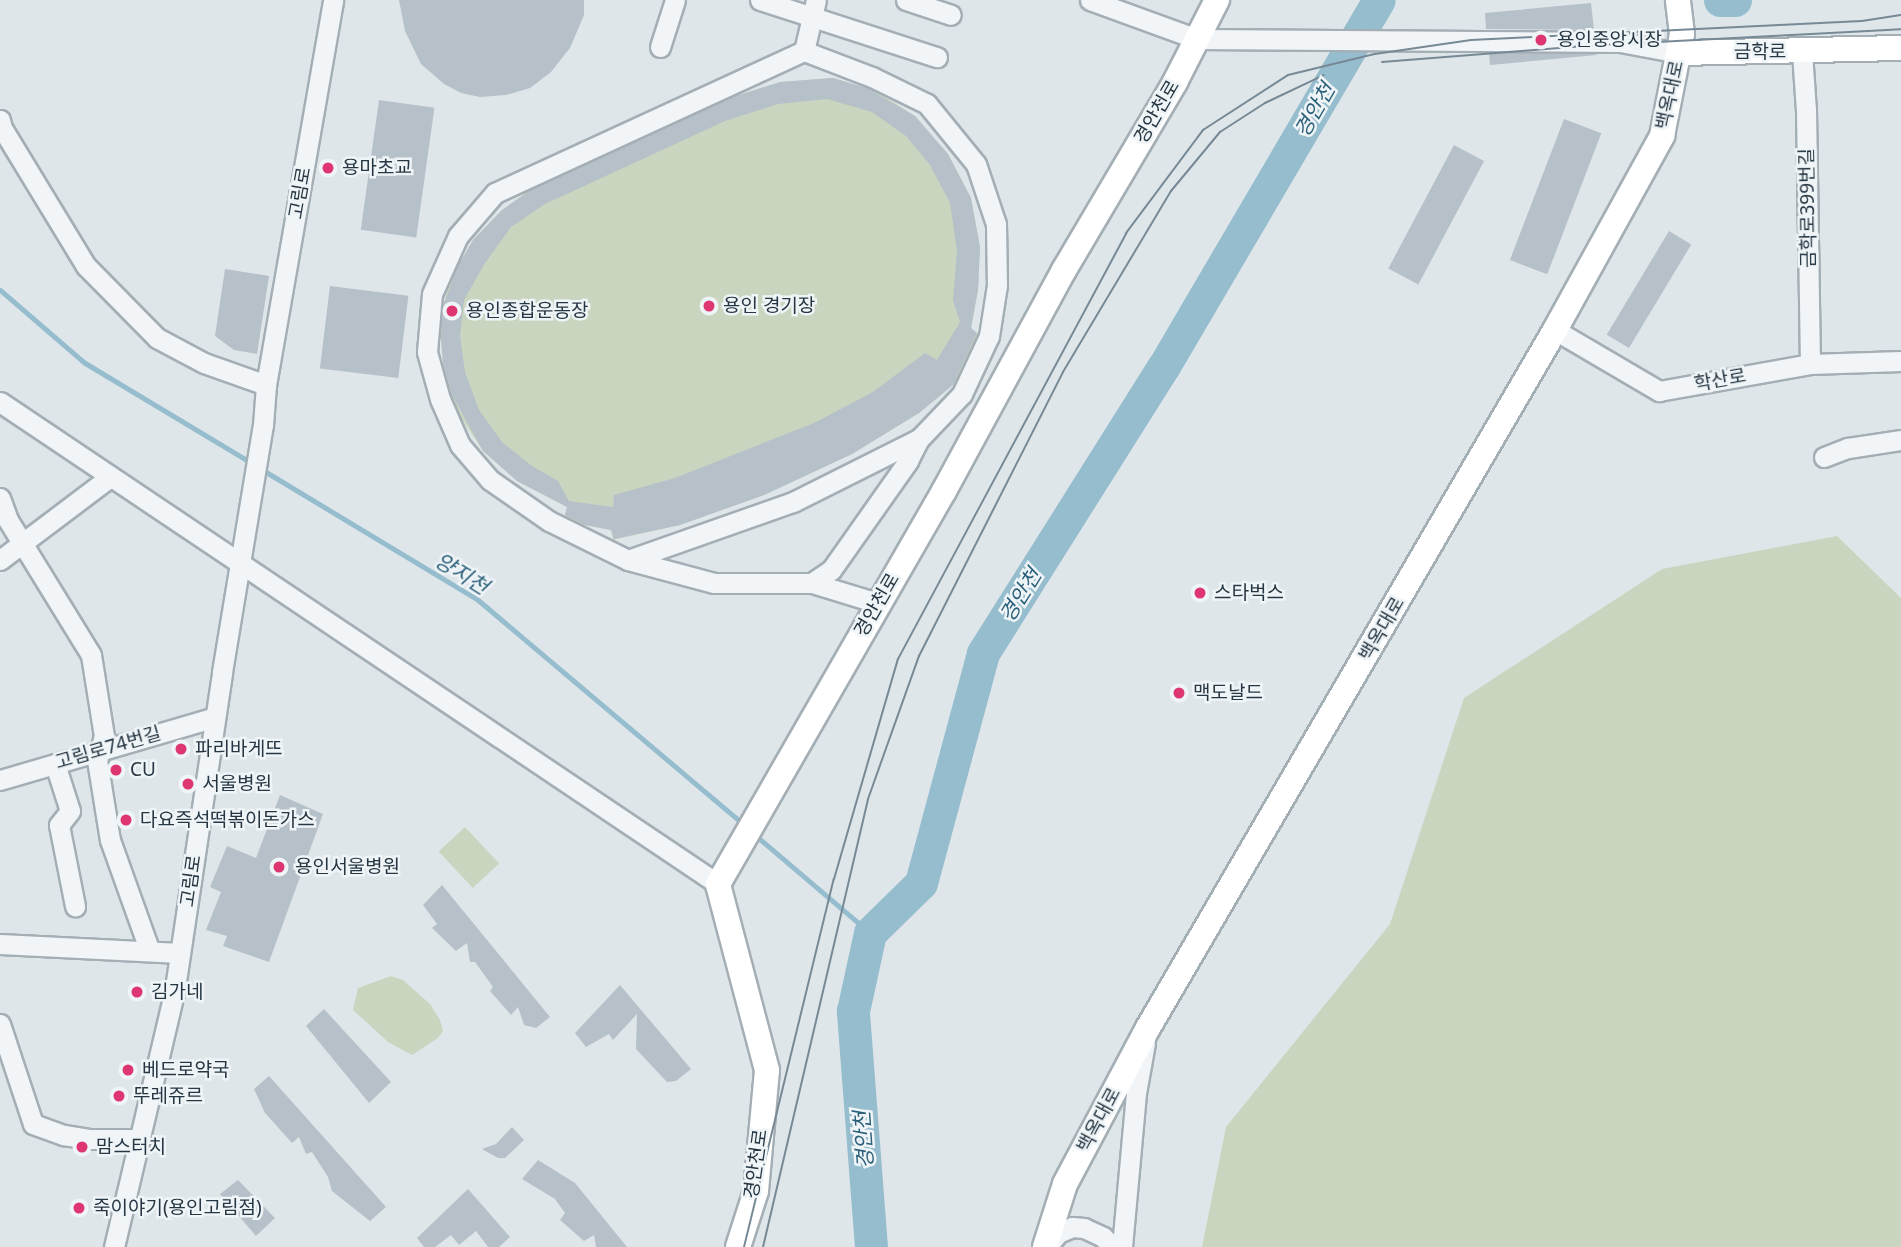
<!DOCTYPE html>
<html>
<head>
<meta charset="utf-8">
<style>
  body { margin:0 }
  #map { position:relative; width:1901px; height:1247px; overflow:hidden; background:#dfe6ea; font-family:"Noto Sans","Noto Sans KR",sans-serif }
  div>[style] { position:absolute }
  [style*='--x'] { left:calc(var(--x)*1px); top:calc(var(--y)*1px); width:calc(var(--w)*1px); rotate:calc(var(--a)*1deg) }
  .green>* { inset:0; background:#c9d5bf; transform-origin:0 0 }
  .stream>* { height:5px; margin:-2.5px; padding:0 2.5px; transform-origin:2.5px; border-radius:2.5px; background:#96bdce }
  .river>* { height:33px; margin:-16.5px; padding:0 16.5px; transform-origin:16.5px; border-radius:16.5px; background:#96bdce }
  .building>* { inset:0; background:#b6c0c8; transform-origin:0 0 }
  .roads { filter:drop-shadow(2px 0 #a4aeb5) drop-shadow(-2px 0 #a4aeb5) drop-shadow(0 2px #a4aeb5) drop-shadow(0 -2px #a4aeb5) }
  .minor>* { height:19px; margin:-9.5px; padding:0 9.5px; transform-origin:9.5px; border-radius:9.5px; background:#f2f5f8 }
  .major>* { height:24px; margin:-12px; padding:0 12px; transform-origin:12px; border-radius:12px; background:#fff }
  .tram>* { height:2px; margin:-1px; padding:0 1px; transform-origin:1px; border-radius:1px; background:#778995 }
  .dots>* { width:19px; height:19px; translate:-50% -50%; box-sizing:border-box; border:4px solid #eff4f7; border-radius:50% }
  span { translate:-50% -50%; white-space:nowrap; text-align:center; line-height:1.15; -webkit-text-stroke:5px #eff4f7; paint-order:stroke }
  .poi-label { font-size:19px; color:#263743 }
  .left { translate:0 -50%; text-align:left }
  .street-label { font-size:19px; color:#263743 }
  .water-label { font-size:21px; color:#2b607b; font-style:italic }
</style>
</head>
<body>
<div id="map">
  <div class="green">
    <i style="clip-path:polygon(833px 78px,876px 91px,915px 116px,948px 154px,971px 198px,980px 247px,978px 290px,971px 328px,981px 337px,961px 369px,964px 376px,919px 413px,852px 454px,764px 495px,680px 525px,613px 540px,611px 530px,564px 521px,567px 507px,517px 481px,483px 451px,456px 410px,444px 371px,439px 322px,450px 279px,473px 240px,502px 210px,538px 184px,729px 98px,780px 82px)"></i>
    <i style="clip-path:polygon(1837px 536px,1901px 598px,1901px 1247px,1202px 1247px,1226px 1127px,1390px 924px,1464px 698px,1662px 569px)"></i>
    <i style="left:465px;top:827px;width:50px;height:36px;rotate:47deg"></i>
    <i style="clip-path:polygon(391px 976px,403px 980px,430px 1004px,440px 1020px,443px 1031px,438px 1038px,412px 1055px,388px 1042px,353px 1010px,358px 988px)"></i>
  </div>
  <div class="stream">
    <i style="--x:0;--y:290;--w:112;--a:40.7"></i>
    <i style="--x:85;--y:363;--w:196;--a:31"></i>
    <i style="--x:261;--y:469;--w:253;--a:31.1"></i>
    <i style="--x:478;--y:600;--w:350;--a:40.2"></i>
    <i style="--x:755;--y:835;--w:151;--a:40.4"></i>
  </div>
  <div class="river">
    <i style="--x:1720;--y:0;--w:15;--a:0"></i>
    <i style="--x:871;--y:1247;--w:237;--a:-94.4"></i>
    <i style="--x:853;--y:1011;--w:80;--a:-77.7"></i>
    <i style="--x:870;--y:933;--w:71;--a:-44.4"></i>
    <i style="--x:921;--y:883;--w:238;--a:-74.9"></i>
    <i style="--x:983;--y:653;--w:339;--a:-57.8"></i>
    <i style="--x:1164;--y:366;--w:424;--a:-59.6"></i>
  </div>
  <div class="building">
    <i style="clip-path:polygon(399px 0,584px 0,584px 15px,570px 48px,551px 72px,530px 88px,506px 95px,480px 97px,461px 93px,444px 84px,421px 64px,405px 31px)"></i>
    <i style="clip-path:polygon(1591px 3px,1594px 30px,1486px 29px,1485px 13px)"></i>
    <i style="clip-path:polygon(1489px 53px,1596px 54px,1597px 55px,1490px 65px)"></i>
    <i style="clip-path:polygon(evenodd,833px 78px,867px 88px,915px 116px,948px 154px,971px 198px,980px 247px,978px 290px,971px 328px,977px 333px,953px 385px,919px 413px,852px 454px,764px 495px,680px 525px,614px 539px,611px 530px,585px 525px,565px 515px,567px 507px,517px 481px,483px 451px,452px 395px,443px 363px,441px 338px,443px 306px,458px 266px,473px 240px,502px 210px,528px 192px,733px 97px,780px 82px,833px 78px,827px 99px,872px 112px,906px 136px,930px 165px,950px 203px,957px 251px,953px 300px,960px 322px,937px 360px,925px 353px,873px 392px,814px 423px,675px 478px,614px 495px,613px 507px,569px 501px,558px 481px,532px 466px,502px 442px,479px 410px,465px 372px,460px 336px,464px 300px,485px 263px,511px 227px,545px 204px,725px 121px,778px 104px,827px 99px)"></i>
    <i style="left:379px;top:100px;width:56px;height:131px;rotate:8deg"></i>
    <i style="left:1564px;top:119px;width:40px;height:151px;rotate:21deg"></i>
    <i style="left:1454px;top:145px;width:34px;height:140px;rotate:28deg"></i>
    <i style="left:1669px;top:231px;width:26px;height:121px;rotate:31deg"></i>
    <i style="clip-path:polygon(225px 269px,269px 276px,257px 354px,234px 350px,215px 336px)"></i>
    <i style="left:330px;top:286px;width:79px;height:83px;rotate:7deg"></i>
    <i style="clip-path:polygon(280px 795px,323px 814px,269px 962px,223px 946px,227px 936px,206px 930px,221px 892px,210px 887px,227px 846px,256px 858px)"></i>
    <i style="clip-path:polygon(442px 885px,550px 1017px,536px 1028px,524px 1025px,518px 1007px,511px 1015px,490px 991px,493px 987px,475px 962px,470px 962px,467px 943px,456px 951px,432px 928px,437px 924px,423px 905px)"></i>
    <i style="clip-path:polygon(620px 985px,691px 1069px,676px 1081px,667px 1082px,636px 1049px,637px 1014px,613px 1040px,609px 1034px,586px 1047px,575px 1033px)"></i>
    <i style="clip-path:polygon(324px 1009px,391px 1082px,369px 1103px,306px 1026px)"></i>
    <i style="clip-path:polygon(269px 1076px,386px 1207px,370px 1221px,332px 1191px,328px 1177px,312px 1152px,306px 1154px,299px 1137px,292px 1143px,265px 1113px,254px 1089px)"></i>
    <i style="clip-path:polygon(512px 1127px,524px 1140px,505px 1158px,498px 1158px,482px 1149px,496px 1144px)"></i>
    <i style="clip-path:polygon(538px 1160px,575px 1183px,627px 1247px,596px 1247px,594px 1235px,584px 1241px,560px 1220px,565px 1213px,555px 1199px,522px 1179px)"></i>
    <i style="clip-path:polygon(238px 1180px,275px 1218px,256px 1236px,220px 1194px)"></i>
    <i style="clip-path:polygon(468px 1189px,510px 1237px,499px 1247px,488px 1247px,476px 1231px,459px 1245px,451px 1235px,435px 1247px,424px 1247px,417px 1238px)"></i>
  </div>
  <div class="roads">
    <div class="minor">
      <i style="--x:760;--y:0;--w:186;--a:17.9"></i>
      <i style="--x:906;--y:0;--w:47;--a:18.4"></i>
      <i style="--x:1090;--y:0;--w:114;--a:20"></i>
      <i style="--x:1197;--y:39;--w:423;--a:0.4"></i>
      <i style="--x:1620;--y:42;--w:60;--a:10.6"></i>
      <i style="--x:660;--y:47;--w:49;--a:-72.3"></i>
      <i style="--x:804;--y:51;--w:52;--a:-76.8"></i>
      <i style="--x:1802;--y:52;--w:58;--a:86.1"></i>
      <i style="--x:1806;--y:110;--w:254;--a:89.1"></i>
      <i style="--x:0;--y:120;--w:8;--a:76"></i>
      <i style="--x:2;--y:128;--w:162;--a:58.7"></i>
      <i style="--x:86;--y:266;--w:101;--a:45.4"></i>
      <i style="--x:157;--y:338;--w:53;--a:28"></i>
      <i style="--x:204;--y:363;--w:66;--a:19.5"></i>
      <i style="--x:1555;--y:330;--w:121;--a:30.4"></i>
      <i style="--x:1659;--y:391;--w:153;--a:-10.1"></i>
      <i style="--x:1810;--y:364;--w:91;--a:-1.9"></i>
      <i style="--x:0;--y:402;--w:865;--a:33.87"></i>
      <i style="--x:1824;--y:457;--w:26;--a:-21"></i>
      <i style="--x:1848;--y:448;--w:54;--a:-8.6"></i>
      <i style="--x:0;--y:498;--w:23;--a:70"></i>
      <i style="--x:8;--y:520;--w:158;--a:58.4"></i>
      <i style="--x:91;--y:655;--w:82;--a:80.9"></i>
      <i style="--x:104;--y:736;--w:25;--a:106"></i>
      <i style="--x:97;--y:760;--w:81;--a:80.8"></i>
      <i style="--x:110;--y:840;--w:116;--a:70.3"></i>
      <i style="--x:0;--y:560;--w:138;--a:-37"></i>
      <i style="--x:628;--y:560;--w:175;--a:-19.4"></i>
      <i style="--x:793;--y:502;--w:141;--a:-26.6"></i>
      <i style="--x:812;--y:583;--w:98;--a:180"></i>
      <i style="--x:714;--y:583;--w:89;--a:-165"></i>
      <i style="--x:628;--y:560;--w:88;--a:-153.7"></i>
      <i style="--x:549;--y:521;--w:72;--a:-145.2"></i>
      <i style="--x:490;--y:480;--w:46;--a:-130.6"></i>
      <i style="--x:460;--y:445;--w:50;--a:-113.5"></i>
      <i style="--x:440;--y:399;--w:49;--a:-105.5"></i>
      <i style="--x:427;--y:352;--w:58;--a:-85.1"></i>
      <i style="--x:432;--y:294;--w:64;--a:-65.9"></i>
      <i style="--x:458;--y:236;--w:57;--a:-49.3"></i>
      <i style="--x:495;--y:193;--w:340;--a:-24.7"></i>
      <i style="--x:804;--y:51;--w:73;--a:20.9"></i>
      <i style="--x:872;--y:77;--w:61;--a:26.1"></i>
      <i style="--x:927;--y:104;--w:77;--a:50.8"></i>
      <i style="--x:976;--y:164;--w:63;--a:71.6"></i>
      <i style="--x:996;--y:224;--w:61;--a:89.1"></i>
      <i style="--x:997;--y:285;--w:52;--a:98.9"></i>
      <i style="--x:989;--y:336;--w:64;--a:115"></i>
      <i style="--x:962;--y:394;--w:62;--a:133.7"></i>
      <i style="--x:919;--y:439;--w:25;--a:117"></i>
      <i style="--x:908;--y:461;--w:133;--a:125.2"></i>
      <i style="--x:831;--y:570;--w:23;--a:146"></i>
      <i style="--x:812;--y:583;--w:69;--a:16.9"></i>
      <i style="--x:55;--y:764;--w:49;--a:72.3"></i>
      <i style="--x:70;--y:811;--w:18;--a:128"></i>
      <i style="--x:59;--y:825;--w:83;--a:78.8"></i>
      <i style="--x:0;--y:780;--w:224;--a:-16.3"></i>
      <i style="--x:0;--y:944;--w:180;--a:2.9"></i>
      <i style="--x:0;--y:1024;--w:105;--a:71.7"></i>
      <i style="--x:33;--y:1124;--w:33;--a:20"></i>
      <i style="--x:64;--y:1135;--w:25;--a:9"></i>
      <i style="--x:89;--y:1139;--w:51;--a:0"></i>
      <i style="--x:114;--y:1247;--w:266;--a:-76.7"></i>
      <i style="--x:175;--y:988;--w:319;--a:-81.5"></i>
      <i style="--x:222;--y:672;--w:250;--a:-80.6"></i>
      <i style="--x:263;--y:425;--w:40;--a:-85.7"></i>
      <i style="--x:266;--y:385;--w:391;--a:-80.1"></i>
      <i style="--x:1047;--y:1247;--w:18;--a:-52"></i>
      <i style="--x:1058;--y:1233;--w:15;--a:-23"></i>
      <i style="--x:1072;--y:1227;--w:12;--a:5"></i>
      <i style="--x:1084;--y:1228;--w:21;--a:25"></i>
      <i style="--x:1103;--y:1237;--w:14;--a:45"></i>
      <i style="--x:1122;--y:1247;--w:155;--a:-84.8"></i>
      <i style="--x:1136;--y:1093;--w:51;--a:-79.8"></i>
    </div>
    <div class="major">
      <i style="--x:1679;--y:53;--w:222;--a:-1.3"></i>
      <i style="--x:738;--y:1247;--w:59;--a:-72.2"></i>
      <i style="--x:756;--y:1191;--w:121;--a:-84.8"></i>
      <i style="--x:767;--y:1070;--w:192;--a:-104.8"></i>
      <i style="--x:718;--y:884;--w:453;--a:-60.1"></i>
      <i style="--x:944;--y:491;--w:251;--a:-61.5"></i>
      <i style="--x:1064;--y:270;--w:218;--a:-59.4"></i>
      <i style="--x:1175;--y:82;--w:92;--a:-62.9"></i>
      <i style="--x:1045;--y:1247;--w:66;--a:-72.4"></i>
      <i style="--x:1065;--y:1184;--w:177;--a:-62"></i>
      <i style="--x:1148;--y:1028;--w:808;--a:-59.75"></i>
      <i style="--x:1555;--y:330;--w:222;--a:-61.1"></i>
      <i style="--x:1662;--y:136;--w:104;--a:-78.9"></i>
      <i style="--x:1682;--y:34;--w:34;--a:-97"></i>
    </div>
  </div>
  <div class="tram">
    <i style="--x:1382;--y:62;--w:219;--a:-4.5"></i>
    <i style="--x:1600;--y:45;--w:301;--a:-3"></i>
    <i style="--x:744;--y:1247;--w:379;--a:-76.3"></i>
    <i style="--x:834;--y:879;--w:229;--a:-73.8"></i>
    <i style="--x:898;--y:659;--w:483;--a:-61.8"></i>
    <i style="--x:1126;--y:233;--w:129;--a:-53.2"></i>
    <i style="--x:1203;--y:130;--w:101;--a:-32.9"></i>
    <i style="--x:1288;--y:75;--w:89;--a:-13.6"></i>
    <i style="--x:1375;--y:54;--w:97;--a:-8.3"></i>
    <i style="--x:1471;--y:40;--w:391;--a:-2.8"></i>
    <i style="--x:1862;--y:21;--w:39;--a:-9"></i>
    <i style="--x:763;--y:1247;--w:460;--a:-76.8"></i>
    <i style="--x:868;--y:799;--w:152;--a:-70.4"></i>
    <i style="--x:919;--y:656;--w:318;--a:-63.1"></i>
    <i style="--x:1063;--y:372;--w:211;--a:-59.2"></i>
    <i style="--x:1171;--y:191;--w:77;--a:-50.3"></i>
    <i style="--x:1220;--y:132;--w:54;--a:-32.8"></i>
    <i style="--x:1265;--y:103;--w:65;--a:-25.4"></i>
  </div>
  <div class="dots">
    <i style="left:1541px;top:40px;background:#dd3672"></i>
    <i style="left:328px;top:168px;background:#dd3672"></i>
    <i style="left:709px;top:306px;background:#dd3672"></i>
    <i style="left:452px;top:311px;background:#dd3672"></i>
    <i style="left:1200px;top:593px;background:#dd3672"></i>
    <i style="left:1179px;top:693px;background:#dd3672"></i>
    <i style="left:181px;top:749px;background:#dd3672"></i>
    <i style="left:116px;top:770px;background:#dd3672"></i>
    <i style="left:188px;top:784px;background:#dd3672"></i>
    <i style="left:126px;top:820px;background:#dd3672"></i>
    <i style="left:279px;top:867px;background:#dd3672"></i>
    <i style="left:137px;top:992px;background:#dd3672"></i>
    <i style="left:128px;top:1070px;background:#dd3672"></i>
    <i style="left:119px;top:1096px;background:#dd3672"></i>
    <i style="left:82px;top:1147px;background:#dd3672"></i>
    <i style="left:79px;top:1208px;background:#dd3672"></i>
  </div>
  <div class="poi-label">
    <span class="left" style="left:1557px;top:40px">용인중앙시장</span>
    <span class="left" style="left:342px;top:168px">용마초교</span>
    <span class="left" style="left:723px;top:306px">용인 경기장</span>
    <span class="left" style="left:466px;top:311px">용인종합운동장</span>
    <span class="left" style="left:1214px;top:593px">스타벅스</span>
    <span class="left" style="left:1193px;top:693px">맥도날드</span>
    <span class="left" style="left:195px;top:749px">파리바게뜨</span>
    <span class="left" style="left:130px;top:770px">CU</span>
    <span class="left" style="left:202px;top:784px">서울병원</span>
    <span class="left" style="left:140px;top:820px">다요즉석떡볶이돈가스</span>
    <span class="left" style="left:295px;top:867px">용인서울병원</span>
    <span class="left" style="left:151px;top:992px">김가네</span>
    <span class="left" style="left:142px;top:1070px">베드로약국</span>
    <span class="left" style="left:133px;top:1096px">뚜레쥬르</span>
    <span class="left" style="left:96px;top:1147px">맘스터치</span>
    <span class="left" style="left:93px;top:1208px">죽이야기(용인고림점)</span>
  </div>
  <div class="street-label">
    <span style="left:1760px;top:52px">금학로</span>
    <span style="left:1670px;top:95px;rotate:-78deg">백옥대로</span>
    <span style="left:1157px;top:112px;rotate:-60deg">경안천로</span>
    <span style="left:300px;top:193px;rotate:-80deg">고림로</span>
    <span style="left:1808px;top:208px;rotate:-91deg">금학로399번길</span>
    <span style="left:1720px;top:380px;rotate:-10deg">학산로</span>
    <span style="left:877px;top:605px;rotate:-60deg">경안천로</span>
    <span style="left:1382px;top:629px;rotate:-60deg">백옥대로</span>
    <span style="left:108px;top:748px;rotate:-16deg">고림로74번길</span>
    <span style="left:191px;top:881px;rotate:-82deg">고림로</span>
    <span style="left:1099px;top:1120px;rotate:-62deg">백옥대로</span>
    <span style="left:756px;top:1164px;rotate:-82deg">경안천로</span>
  </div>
  <div class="water-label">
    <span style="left:1314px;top:110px;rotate:-60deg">경안천</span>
    <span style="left:462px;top:573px;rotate:32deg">양지천</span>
    <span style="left:1020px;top:595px;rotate:-58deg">경안천</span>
    <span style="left:863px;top:1140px;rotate:-94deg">경안천</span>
  </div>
</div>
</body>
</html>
